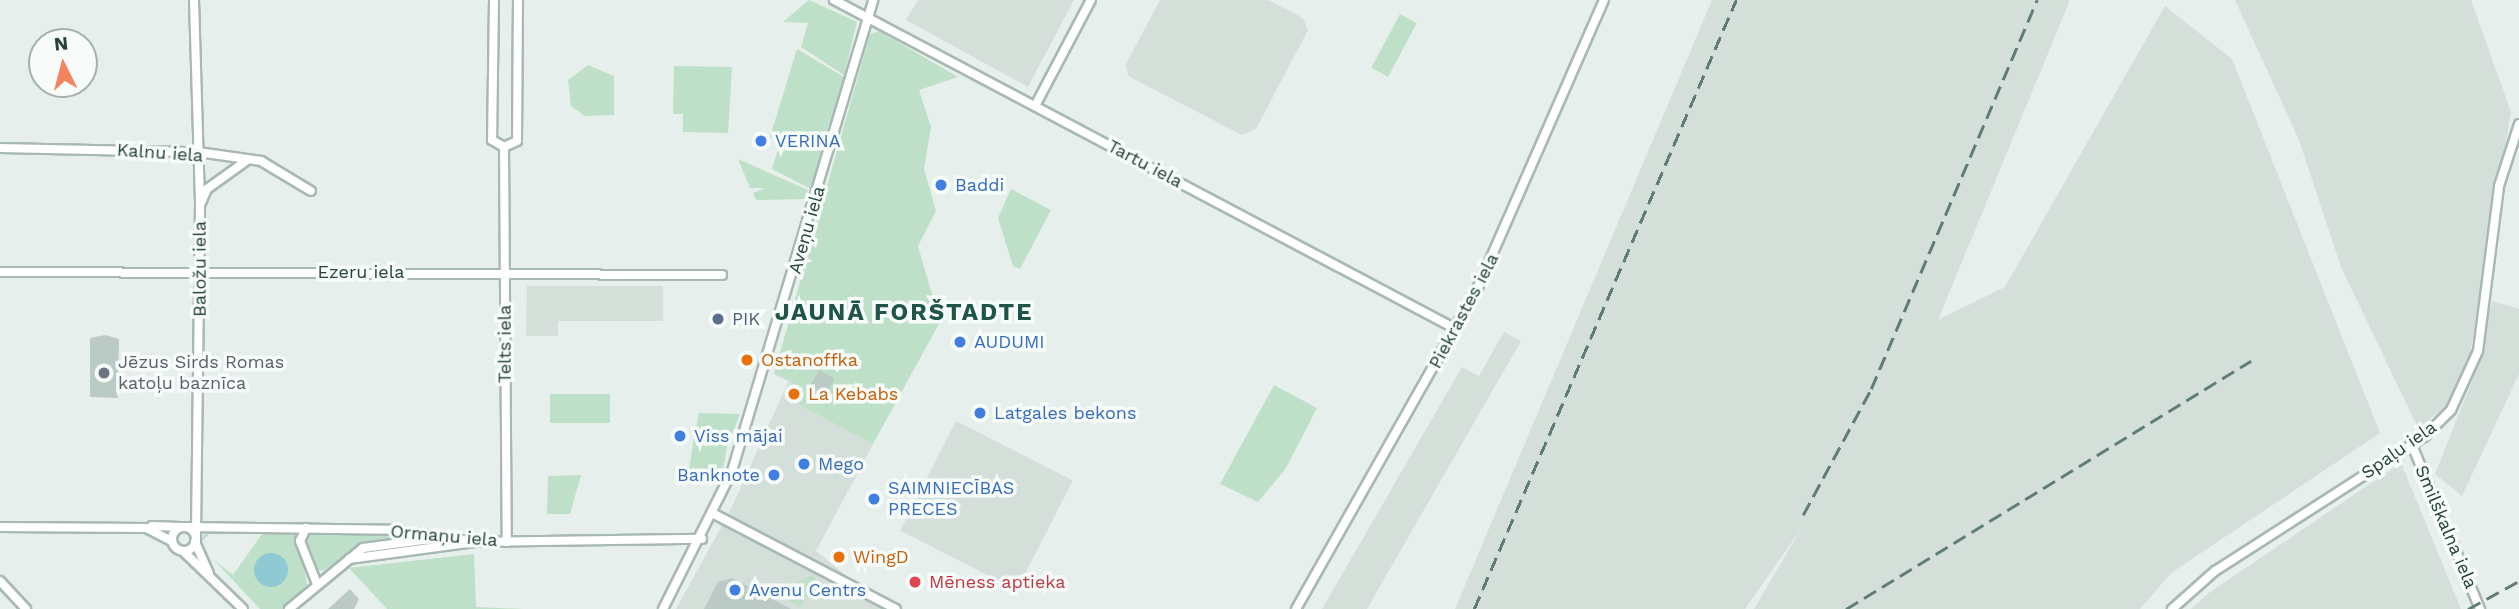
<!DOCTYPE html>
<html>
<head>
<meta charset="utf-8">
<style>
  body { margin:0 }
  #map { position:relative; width:2519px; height:609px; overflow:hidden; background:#e6efeb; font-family:"Work Sans",sans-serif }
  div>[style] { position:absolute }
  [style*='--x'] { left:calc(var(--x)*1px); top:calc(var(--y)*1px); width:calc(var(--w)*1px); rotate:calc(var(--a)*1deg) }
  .built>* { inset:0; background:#d4dfda; transform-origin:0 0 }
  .green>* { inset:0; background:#bfe0c8; transform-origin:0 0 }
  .water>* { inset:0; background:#8ec9d4 }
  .round { border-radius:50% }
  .building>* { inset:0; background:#bbcac4; transform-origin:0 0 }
  .roads { filter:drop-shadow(2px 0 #a8b8b2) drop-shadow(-2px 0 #a8b8b2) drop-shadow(0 2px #a8b8b2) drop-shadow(0 -2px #a8b8b2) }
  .street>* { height:8px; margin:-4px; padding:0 4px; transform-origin:4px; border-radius:4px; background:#fff }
  .street>.ring { margin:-4px; padding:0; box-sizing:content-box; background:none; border:8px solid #fff; border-radius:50% }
  .rail>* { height:2.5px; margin-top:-1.25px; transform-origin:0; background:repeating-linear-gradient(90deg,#5f7d75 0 14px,transparent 0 21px) }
  .dots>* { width:19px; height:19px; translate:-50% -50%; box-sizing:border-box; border:4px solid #f7fbf9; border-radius:50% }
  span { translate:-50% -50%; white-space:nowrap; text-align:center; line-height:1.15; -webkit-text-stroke:7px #f7fbf9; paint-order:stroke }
  .shop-label { font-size:18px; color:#366cbe }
  .left { translate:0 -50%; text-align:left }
  .right { translate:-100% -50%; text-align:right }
  .street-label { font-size:18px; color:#24423a }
  .service-label { font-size:18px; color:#4e5e75 }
  .food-label { font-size:18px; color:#c56008 }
  .worship-label { font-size:18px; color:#5b616d }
  .health-label { font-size:18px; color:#be3a42 }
  .district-label { font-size:24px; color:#1f5548; font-weight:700; letter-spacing:2px }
  .north { position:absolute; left:28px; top:28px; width:70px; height:70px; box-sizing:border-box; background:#f7fbf9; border:2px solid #a3b1ad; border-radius:50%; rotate:354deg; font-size:19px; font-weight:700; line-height:28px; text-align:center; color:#24423a }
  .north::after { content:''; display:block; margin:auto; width:24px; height:32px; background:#f4845f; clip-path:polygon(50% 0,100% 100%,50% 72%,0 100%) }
</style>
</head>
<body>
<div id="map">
  <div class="built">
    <i style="clip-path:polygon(918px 0,1074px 0,1028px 87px,906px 20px)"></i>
    <i style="clip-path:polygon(1160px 0,1268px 0,1303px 18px,1308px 30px,1256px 129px,1242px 135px,1128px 76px,1126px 64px)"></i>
    <i style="clip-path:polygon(1712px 0,2070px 0,1938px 320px,2005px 287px,2165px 6px,2232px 59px,2380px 433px,2171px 573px,2140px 609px,1754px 609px,1801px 529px,1745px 609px,1455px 609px)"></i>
    <i style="clip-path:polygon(2235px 0,2471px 0,2511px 112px,2469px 361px,2451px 403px,2418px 428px,2341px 267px,2299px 140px)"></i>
    <i style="clip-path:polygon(527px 286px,663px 286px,663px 321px,558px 321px,558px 336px,526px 336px)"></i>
    <i style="clip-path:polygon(2492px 301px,2519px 309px,2519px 374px,2462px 496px,2435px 474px,2474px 376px)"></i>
    <i style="clip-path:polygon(1504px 332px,1521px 341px,1367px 609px,1322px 609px,1462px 367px,1479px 376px)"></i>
    <i style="clip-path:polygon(789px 380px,804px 388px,797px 403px,873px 444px,816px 551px,887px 609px,676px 609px,731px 509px)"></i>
    <i style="left:956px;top:421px;width:131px;height:123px;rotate:27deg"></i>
    <i style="clip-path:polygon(2401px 463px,2461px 609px,2191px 609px,2210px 592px)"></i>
  </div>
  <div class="green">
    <i style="clip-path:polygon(809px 0,857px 22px,844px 75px,801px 47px,808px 23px,783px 22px)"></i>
    <i style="left:1400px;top:14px;width:19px;height:61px;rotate:28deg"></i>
    <i style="clip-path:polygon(879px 31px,958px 77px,919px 90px,931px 127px,924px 169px,936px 211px,918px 246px,940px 322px,873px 444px,796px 403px,804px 388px,774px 374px,870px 34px)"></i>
    <i style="clip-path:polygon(797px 49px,844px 77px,824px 140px,770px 137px)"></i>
    <i style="clip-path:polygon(588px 65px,614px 76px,614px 115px,585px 116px,571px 106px,568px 80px)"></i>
    <i style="clip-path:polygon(674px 66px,732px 67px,728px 133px,683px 132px,683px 114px,673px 114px)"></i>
    <i style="clip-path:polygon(780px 143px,824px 143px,811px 189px,772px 169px)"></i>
    <i style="clip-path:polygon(738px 159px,808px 190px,805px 199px,756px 200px,753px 193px,765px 188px,750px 188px)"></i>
    <i style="clip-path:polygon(1011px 189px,1051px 210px,1020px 269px,1013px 266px,998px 218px)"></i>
    <i style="clip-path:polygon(1274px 385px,1317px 408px,1286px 468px,1258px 502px,1220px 484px)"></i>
    <i style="left:610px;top:394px;width:29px;height:60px;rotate:90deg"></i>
    <i style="clip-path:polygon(699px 413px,740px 414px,729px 442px,695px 433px)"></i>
    <i style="clip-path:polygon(694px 437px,727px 446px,723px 471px,689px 470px)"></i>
    <i style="clip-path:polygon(581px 475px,570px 514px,547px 514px,548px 476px)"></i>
    <i style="clip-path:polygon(220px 530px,299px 531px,307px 585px,282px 609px,260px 609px,214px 560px,233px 575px,262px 534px,209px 534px,201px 543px,203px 535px)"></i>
    <i style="clip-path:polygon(308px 533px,392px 533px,423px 536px,360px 546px,323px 571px,314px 569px,303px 540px)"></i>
    <i style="clip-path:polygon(474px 554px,476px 607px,525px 609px,387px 609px,349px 568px)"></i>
    <i style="clip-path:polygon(810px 575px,816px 578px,800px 608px,789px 600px,790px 587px)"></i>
  </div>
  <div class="water">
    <i class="round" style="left:254px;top:553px;width:34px;height:34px"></i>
  </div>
  <div class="building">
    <i style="clip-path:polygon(105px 335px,119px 339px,118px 398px,90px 397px,90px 338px)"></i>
    <i style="left:819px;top:370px;width:18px;height:18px;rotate:29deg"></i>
    <i style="clip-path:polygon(732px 578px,791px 609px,704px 609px,718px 582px)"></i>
    <i style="clip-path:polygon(350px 589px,359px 599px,354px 609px,328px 609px)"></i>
  </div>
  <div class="roads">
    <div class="street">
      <i style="--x:194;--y:0;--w:206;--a:88.3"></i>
      <i style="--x:200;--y:206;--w:333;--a:90.7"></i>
      <i style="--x:494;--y:0;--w:140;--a:90.8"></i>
      <i style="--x:492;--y:140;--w:14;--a:30"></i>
      <i style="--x:834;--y:0;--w:704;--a:27.88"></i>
      <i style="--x:1035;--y:106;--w:120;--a:-62.2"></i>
      <i style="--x:504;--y:147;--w:395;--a:89.6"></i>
      <i style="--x:504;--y:147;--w:14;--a:-25"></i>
      <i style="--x:517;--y:141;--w:141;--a:-89.6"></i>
      <i style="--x:0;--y:148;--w:198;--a:1.2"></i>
      <i style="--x:198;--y:152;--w:64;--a:8.1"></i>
      <i style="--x:261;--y:161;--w:58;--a:31"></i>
      <i style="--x:201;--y:203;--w:15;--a:-67"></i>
      <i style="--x:207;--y:189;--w:48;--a:-35.7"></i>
      <i style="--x:0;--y:272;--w:722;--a:0.24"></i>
      <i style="--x:2412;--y:445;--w:178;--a:67.5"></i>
      <i style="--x:714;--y:514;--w:205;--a:27.6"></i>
      <i style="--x:152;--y:526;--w:29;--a:2"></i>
      <i style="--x:0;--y:527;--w:146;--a:0.4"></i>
      <i style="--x:146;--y:528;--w:29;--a:27"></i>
      <i style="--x:186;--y:527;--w:205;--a:0.8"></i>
      <i style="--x:391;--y:530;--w:87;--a:7.9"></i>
      <i style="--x:477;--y:542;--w:225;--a:-0.8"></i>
      <i class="ring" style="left:172px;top:527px;width:16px;height:16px"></i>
      <i style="--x:306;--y:528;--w:14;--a:115"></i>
      <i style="--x:300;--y:541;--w:46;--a:68.4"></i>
      <i style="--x:195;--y:542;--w:34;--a:66"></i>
      <i style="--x:183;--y:551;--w:83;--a:44"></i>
      <i style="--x:349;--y:559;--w:127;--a:-7.7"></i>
      <i style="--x:0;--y:581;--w:38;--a:47"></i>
      <i style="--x:289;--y:609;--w:96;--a:-39.5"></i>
      <i style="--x:363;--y:548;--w:76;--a:-7.6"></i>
      <i style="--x:663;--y:609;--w:154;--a:-63.4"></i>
      <i style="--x:732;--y:471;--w:492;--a:-73.3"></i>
      <i style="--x:1296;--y:609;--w:370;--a:-60.5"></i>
      <i style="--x:1478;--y:287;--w:313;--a:-66.3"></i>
      <i style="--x:2172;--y:609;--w:57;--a:-41.5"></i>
      <i style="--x:2215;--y:571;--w:250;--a:-32.7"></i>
      <i style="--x:2425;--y:436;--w:37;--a:-45"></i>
      <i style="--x:2451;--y:410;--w:65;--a:-65.4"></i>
      <i style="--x:2478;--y:351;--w:166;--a:-82.7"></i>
      <i style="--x:2499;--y:186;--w:65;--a:-72.1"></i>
    </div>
  </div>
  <div class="rail">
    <i style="--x:1803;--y:515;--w:143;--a:-61.6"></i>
    <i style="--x:1871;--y:389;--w:423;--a:-66.9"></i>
    <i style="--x:1474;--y:609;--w:663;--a:-66.72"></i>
    <i style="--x:1846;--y:609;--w:475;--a:-31.5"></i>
    <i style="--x:2468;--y:609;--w:58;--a:-28.8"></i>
  </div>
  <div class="dots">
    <i style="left:761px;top:141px;background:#3f7fe0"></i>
    <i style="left:941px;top:185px;background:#3f7fe0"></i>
    <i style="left:718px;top:319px;background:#5c6f8a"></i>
    <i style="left:960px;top:342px;background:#3f7fe0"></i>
    <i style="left:747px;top:360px;background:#e8710a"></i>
    <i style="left:104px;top:373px;background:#6b7280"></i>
    <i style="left:794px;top:394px;background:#e8710a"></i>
    <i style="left:980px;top:413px;background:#3f7fe0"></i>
    <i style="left:680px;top:436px;background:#3f7fe0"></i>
    <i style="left:804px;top:464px;background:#3f7fe0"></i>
    <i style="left:774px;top:475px;background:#3f7fe0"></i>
    <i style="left:874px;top:499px;background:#3f7fe0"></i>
    <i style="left:839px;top:557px;background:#e8710a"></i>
    <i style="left:915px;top:582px;background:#e0444e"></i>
    <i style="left:735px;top:590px;background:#3f7fe0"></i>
  </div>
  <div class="shop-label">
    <span class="left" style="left:775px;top:141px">VERINA</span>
    <span class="left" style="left:955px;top:185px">Baddi</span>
    <span class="left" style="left:974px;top:342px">AUDUMI</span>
    <span class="left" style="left:994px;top:413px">Latgales bekons</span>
    <span class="left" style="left:694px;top:436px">Viss mājai</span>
    <span class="left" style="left:818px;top:464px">Mego</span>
    <span class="right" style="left:760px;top:475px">Banknote</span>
    <span class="left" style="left:888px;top:499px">SAIMNIECĪBAS<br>PRECES</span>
    <span class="left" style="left:749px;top:590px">Avenu Centrs</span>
  </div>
  <div class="street-label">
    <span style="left:160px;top:153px;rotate:4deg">Kalnu iela</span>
    <span style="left:1145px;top:164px;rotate:28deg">Tartu iela</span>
    <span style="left:807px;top:230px;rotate:-74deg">Aveņu iela</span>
    <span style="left:200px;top:269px;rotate:-90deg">Baložu iela</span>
    <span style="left:361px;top:272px">Ezeru iela</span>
    <span style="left:1464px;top:311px;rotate:-62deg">Piekrastes iela</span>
    <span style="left:505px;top:344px;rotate:-90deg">Telts iela</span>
    <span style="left:2399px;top:450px;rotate:-35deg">Spaļu iela</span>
    <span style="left:2446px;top:527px;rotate:67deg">Smilškalna iela</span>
    <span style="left:444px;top:536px;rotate:5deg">Ormaņu iela</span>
  </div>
  <div class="service-label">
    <span class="left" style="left:732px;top:319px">PIK</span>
  </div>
  <div class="food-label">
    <span class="left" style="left:761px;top:360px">Ostanoffka</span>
    <span class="left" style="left:808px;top:394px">La Kebabs</span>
    <span class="left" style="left:853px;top:557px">WingD</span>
  </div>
  <div class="worship-label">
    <span class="left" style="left:118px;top:373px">Jēzus Sirds Romas<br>katoļu baznīca</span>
  </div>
  <div class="health-label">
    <span class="left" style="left:929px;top:582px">Mēness aptieka</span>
  </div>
  <div class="district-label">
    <span style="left:904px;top:313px">JAUNĀ FORŠTADTE</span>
  </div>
  <div class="north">N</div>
</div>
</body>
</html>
